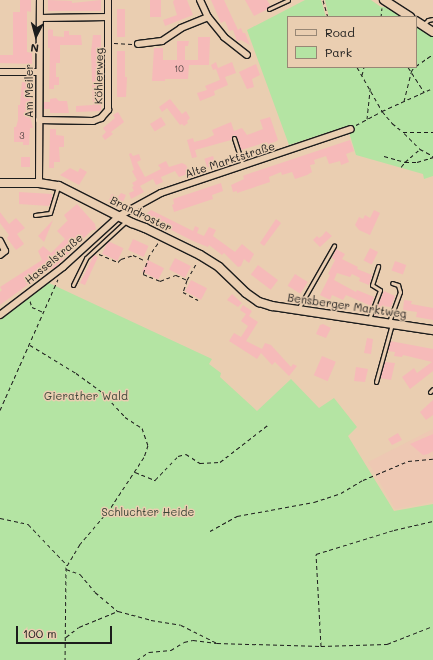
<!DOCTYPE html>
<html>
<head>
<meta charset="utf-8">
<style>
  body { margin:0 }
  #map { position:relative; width:433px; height:660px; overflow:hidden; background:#eaceb1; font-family:Mali,sans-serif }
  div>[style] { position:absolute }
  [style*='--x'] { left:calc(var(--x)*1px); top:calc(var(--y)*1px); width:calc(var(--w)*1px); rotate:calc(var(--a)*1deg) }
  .built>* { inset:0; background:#eec8b3 }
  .green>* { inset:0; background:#b4e4a3 }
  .building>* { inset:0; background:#f6bab9; transform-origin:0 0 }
  .path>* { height:1px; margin-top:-0.5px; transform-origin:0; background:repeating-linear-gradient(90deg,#1c1c1c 0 4px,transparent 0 7px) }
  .roads { filter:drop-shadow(1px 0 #1c1c1c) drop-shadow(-1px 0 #1c1c1c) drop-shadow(0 1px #1c1c1c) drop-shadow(0 -1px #1c1c1c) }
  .service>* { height:3px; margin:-1.5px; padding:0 1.5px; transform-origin:1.5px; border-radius:1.5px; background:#eaceb1 }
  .minor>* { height:6px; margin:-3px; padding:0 3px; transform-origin:3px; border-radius:3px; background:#eaceb1 }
  .tertiary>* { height:8px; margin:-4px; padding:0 4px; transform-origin:4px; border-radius:4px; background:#eaceb1 }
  span { translate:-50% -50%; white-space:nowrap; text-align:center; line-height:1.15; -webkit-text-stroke:3px #eaceb1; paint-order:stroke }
  .number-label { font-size:9px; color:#524443 }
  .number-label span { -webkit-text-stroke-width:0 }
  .street-label { font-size:11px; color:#1c1c1c }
  .park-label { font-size:11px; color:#3a4437 }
  .legend { position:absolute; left:287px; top:16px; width:130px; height:52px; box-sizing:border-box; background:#eaceb1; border:1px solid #988775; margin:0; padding:5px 7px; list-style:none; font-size:12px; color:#1c1c1c }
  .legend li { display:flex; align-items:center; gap:8px; height:20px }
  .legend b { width:20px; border:1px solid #988775 }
  .north { position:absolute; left:16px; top:16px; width:40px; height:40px; -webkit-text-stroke:3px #eaceb1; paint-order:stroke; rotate:186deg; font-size:11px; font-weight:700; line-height:16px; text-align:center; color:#1c1c1c }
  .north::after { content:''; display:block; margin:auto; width:14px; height:18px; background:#1c1c1c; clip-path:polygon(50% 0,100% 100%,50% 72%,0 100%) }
  .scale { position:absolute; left:16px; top:626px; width:96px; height:18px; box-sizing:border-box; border:2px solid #1c1c1c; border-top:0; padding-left:5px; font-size:12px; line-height:14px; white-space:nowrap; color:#1c1c1c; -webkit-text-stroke:3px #eaceb1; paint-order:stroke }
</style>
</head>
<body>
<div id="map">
  <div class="built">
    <i style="clip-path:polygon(433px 429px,433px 502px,395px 509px,368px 462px)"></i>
  </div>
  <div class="green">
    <i style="clip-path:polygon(305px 0,321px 0,326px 17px,288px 17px,288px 67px,416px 67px,416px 25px,433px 36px,433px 176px,424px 179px,423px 174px,356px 155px,347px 126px,289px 145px,247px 30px)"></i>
    <i style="clip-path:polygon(325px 0,371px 0,381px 7px,384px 7px,404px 17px,329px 17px)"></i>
    <i style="clip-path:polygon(49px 283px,212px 359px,209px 364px,221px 373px,220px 377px,257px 411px,291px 379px,319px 408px,334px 398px,357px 427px,348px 436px,394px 511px,433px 504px,433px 660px,0 660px,0 320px)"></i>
  </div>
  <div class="building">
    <i style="clip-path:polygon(20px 0,31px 0,31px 12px,27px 11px,27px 52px,32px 53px,32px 64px,0 63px,0 55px,13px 55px,13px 12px,20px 12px)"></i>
    <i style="clip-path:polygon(48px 0,72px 1px,72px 3px,101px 0,101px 11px,48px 11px)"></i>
    <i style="left:150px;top:0;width:11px;height:17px"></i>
    <i style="clip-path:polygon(174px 0,187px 0,193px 15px,165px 26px,163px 20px,177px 15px,173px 2px)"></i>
    <i style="clip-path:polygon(211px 0,224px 0,238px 30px,241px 28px,243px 33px,245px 33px,250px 45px,241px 40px,237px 41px,233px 30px,229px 31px,225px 21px,221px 23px)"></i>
    <i style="clip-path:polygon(245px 0,267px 0,270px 5px,266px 10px,254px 16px)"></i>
    <i style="left:117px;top:9px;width:8px;height:28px"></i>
    <i style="clip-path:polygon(49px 29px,53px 30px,53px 36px,64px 37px,64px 31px,69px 31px,69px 35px,81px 35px,82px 45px,60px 45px,60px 63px,56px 63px,56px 77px,59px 77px,59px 85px,54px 85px,54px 89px,49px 89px,50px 48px,48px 48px,48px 31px)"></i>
    <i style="clip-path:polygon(93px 35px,101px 35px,101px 111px,76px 112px,76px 106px,93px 105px,91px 52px)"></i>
    <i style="clip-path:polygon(198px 37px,210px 37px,209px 65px,189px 65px,188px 79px,165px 79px,165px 81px,152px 81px,154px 48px,163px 48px,163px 60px,177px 60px,177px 41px,189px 41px,188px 46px,185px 46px,185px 60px,198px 60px)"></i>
    <i style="clip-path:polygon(117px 51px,125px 51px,125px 77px,127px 77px,126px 97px,117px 97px)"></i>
    <i style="clip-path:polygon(216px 62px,218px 68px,232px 62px,236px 73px,225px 77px,228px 85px,214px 91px,215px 95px,200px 101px,197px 93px,207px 90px,205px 86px,220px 80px,216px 69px,213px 70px,211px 65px)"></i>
    <i style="clip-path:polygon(256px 64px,260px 75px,252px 79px,254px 87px,247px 89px,239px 72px)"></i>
    <i style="clip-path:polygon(22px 82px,31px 82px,30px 116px,33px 128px,30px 128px,29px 145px,23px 145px,23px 142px,14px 142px,14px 127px,16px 127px,18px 120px,18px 105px,20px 105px)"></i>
    <i style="clip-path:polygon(56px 98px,59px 101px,67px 101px,69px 113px,50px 113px,50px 109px,44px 109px,44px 102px,50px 102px,50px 99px)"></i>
    <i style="clip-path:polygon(170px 99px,182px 114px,186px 111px,190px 118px,187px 121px,188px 123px,184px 126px,182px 124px,180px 125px,167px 108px,162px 112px,159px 107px)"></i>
    <i style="clip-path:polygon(118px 112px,124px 122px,111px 132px,113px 134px,105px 140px,102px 136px,106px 132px,103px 128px,115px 118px,113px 115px)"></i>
    <i style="left:161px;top:117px;width:9px;height:13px;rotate:58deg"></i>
    <i style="clip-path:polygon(270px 117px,278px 140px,275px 142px,268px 144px,267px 142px,241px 150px,237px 137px,233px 135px,231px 140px,195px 150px,197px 157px,192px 158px,187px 140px,193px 138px,194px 142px,206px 139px,214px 135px,212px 130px,231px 122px,234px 131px,242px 128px,247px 135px,263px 129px,260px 120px)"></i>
    <i style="clip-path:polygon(50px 129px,56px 129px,56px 135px,64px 136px,64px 147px,59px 147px,60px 162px,54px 162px,54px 168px,49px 168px)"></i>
    <i style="clip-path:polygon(350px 140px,354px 151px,346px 154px,349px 162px,341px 165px,340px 161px,329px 164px,326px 156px,314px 160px,315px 164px,310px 165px,312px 172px,307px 175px,295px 179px,292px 172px,282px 175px,281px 172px,269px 177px,270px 182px,237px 193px,237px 191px,233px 192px,231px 185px,244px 179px,243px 176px,245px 175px)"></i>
    <i style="clip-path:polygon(131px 153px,133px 156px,139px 154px,141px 160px,137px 162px,145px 177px,161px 169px,158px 165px,166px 161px,169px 167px,182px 163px,186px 165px,189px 171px,186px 173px,187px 174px,179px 177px,175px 171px,161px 177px,163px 182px,156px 185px,153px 179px,140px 186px,144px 192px,131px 199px,129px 193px,134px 191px,132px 187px,134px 186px,132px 183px,137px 180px,132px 171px,134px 170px,129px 154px)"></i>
    <i style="left:213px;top:156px;width:9px;height:9px;rotate:72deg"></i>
    <i style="left:21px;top:157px;width:9px;height:10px"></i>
    <i style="clip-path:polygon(70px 168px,78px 172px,80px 168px,87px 172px,79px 185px,60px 175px)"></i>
    <i style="clip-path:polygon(221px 183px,223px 191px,212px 195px,213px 199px,174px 212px,172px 205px,174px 204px,173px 199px)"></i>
    <i style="clip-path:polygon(19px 192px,52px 194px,52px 198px,49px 206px,19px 204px)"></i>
    <i style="clip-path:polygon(121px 193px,126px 195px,123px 202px,118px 199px,116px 204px,109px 200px,112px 194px,118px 197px)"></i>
    <i style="clip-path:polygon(77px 204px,95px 224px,96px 230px,92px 230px,54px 268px,45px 271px,45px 272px,0 305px,0 292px,2px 290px,0 287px,42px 260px,38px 251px,43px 246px,51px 253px,65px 239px,57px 231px,68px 220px,67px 220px,64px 215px)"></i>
    <i style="clip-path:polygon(151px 210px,193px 231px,195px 226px,199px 228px,197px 233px,204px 236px,209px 227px,216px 230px,213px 236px,235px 252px,242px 244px,254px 254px,249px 263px,244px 259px,241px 266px,238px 267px,224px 253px,222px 255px,209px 245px,208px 247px,193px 241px,144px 216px)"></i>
    <i style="clip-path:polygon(374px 210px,380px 213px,370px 235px,359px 230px,355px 225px,359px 217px,363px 219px,365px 215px,370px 218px)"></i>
    <i style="clip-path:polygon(0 212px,9px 224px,16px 218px,25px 228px,17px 234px,24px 244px,16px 250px,7px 238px,9px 235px,0 223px)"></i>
    <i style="clip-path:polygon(276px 219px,281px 223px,264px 246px,260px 243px)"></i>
    <i style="clip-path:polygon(53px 220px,44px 242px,38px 236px)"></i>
    <i style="clip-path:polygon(326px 231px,332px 236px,320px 247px,313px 240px,317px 236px,319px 238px,322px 236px)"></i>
    <i style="left:133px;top:239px;width:17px;height:12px;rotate:24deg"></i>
    <i style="left:108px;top:241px;width:17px;height:14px;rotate:25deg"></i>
    <i style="left:370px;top:248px;width:9px;height:14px;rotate:27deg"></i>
    <i style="clip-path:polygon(336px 249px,345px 254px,342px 259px,358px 267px,357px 269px,372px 275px,369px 285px,359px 281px,360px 278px,352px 274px,350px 277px,337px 273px,334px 280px,356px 292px,357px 290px,374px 297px,371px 306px,346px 295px,343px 300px,332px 295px,330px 300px,320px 295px,330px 275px,328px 274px,335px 260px,332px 258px)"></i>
    <i style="clip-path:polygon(94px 255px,98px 257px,85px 285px,80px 283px)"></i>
    <i style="left:175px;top:258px;width:18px;height:13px;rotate:27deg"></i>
    <i style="left:148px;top:260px;width:18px;height:13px;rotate:27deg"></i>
    <i style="left:395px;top:261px;width:12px;height:10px;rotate:20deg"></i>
    <i style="left:258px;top:265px;width:25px;height:12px;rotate:37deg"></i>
    <i style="left:295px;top:274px;width:15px;height:14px;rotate:32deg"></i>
    <i style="left:191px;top:280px;width:18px;height:13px;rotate:27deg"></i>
    <i style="clip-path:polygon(384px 291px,395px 296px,391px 307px,381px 306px,377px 316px,374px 315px)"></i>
    <i style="clip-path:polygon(232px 294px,242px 303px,238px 307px,227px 300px)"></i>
    <i style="clip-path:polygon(404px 300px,412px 301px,411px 304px,433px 308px,433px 320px,416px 317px,417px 312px,403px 310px)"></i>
    <i style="clip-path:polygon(243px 305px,252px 311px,249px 316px,258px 322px,246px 341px,262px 349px,265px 343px,271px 345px,291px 367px,293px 364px,297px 366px,289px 376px,275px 362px,272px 365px,261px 353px,257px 359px,229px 341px,234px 333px,241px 337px,248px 326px,241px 321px,246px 314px,240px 310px)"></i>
    <i style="clip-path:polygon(323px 324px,331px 328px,326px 338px,316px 334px,320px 325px)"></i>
    <i style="clip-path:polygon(367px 338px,373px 339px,371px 354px,364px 353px)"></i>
    <i style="clip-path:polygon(390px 341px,433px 349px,433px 371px,410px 389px,402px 377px,414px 368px,417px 373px,432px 362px,403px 355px,402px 357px,394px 356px,395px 352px,388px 351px)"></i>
    <i style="left:322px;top:356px;width:15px;height:21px;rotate:23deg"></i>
    <i style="clip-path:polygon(385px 362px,395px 363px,391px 380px,380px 378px)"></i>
    <i style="clip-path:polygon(356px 367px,368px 369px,365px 382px,354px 381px)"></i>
    <i style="clip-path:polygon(433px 400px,433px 415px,426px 420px,420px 412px)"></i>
    <i style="clip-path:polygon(398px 433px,402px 440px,392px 445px,388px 439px)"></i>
    <i style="clip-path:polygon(433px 434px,433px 451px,428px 454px,423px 455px,410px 444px)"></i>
  </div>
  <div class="path">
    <i style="--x:323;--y:0;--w:18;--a:74"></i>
    <i style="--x:381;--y:17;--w:9;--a:-84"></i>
    <i style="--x:114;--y:43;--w:18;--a:3"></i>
    <i style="--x:416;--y:66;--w:21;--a:-35"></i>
    <i style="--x:357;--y:67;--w:51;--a:60.4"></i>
    <i style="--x:382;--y:111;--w:16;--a:50"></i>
    <i style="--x:392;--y:123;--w:14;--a:39"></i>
    <i style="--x:403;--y:132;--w:30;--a:0"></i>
    <i style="--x:408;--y:67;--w:30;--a:57"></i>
    <i style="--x:362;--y:75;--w:8;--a:-76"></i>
    <i style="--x:404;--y:101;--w:30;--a:-76"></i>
    <i style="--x:411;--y:72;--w:6;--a:-59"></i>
    <i style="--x:367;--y:119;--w:31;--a:-84"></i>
    <i style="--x:356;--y:125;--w:30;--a:-28"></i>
    <i style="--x:382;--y:111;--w:56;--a:-24.3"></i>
    <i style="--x:404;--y:133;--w:23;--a:45"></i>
    <i style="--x:420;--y:149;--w:15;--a:28"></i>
    <i style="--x:384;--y:156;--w:22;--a:16"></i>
    <i style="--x:405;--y:162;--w:12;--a:0"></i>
    <i style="--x:417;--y:162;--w:17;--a:-17"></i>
    <i style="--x:401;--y:167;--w:6;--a:-51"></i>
    <i style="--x:405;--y:162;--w:20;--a:-41"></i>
    <i style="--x:158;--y:243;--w:16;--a:125"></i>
    <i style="--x:149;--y:256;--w:19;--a:108"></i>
    <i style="--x:143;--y:274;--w:18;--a:22"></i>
    <i style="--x:160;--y:281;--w:17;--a:-21"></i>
    <i style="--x:176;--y:275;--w:12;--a:24"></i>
    <i style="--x:187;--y:280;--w:21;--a:-61"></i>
    <i style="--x:99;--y:254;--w:21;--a:23"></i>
    <i style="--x:118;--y:262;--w:4;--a:-45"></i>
    <i style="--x:121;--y:259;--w:13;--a:-18"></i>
    <i style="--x:133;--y:255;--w:14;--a:25"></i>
    <i style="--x:187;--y:280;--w:13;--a:108"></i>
    <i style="--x:183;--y:292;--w:17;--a:28"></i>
    <i style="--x:30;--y:301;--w:6;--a:72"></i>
    <i style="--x:32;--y:307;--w:12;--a:24"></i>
    <i style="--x:30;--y:345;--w:54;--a:31.3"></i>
    <i style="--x:76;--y:373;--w:32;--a:36"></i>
    <i style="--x:102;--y:392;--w:34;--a:47"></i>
    <i style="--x:125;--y:417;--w:20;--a:33"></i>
    <i style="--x:142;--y:428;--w:18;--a:71"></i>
    <i style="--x:148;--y:445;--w:13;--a:108"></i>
    <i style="--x:144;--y:457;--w:64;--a:123.4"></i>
    <i style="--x:109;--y:510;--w:45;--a:130.5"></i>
    <i style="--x:80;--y:544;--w:27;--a:121"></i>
    <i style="--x:66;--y:567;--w:93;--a:90.6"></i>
    <i style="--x:0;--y:410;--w:143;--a:-66.1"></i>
    <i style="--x:135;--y:472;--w:22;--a:22"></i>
    <i style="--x:155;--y:480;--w:33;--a:-46"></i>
    <i style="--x:178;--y:456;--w:8;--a:-14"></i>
    <i style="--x:186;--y:454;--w:17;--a:33"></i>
    <i style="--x:200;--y:463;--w:20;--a:-3"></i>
    <i style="--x:220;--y:462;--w:62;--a:-37.8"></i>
    <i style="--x:0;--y:518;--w:29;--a:12"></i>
    <i style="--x:28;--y:524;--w:57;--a:46.4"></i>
    <i style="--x:210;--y:531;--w:31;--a:-29"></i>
    <i style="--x:237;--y:516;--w:78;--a:-10.3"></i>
    <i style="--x:314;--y:502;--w:28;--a:-18"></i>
    <i style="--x:341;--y:493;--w:26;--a:-31"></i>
    <i style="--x:363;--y:480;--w:49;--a:-22.9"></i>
    <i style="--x:408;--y:461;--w:25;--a:-5"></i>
    <i style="--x:66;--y:569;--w:15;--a:20"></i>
    <i style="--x:80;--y:574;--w:23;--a:50"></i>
    <i style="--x:95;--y:592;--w:30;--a:40"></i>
    <i style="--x:118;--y:611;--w:34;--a:15"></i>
    <i style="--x:151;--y:620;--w:30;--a:9"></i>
    <i style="--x:181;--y:625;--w:40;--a:26.6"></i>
    <i style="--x:217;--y:643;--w:104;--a:1.7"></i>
    <i style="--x:321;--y:646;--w:66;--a:-1.7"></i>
    <i style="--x:387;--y:644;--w:49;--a:-21.4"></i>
    <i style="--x:66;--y:637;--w:16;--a:-38"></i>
    <i style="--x:79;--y:627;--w:42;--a:-22.3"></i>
    <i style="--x:321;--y:646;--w:92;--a:-93.1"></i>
    <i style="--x:316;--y:554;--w:82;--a:-17.1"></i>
    <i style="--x:394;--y:530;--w:40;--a:-13"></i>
    <i style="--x:137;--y:660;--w:14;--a:-34"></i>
    <i style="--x:149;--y:652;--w:22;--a:-5"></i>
    <i style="--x:171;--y:650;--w:15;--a:-32"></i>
    <i style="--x:184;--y:642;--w:9;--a:-13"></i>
    <i style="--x:193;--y:640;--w:24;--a:7"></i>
  </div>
  <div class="roads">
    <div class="service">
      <i style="--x:269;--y:9;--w:21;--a:-25"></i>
      <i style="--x:423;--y:25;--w:7;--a:-45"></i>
      <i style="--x:428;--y:20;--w:5;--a:-11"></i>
      <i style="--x:234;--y:138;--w:29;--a:72"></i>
      <i style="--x:35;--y:215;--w:15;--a:-8"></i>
      <i style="--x:50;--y:213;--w:27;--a:-73"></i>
      <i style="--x:73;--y:285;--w:30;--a:-64"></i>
      <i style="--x:86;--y:258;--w:53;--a:-42.7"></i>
      <i style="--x:298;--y:309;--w:73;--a:-60.3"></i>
      <i style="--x:369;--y:319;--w:31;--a:-69"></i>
      <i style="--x:380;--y:290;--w:9;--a:-148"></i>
      <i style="--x:372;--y:285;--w:20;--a:-72"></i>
      <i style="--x:389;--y:322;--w:32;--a:-70"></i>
      <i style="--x:400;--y:292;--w:7;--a:-106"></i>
      <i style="--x:398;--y:285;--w:6;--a:-162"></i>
      <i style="--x:376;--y:382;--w:60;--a:-74.6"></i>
      <i style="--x:430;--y:392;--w:4;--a:-45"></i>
    </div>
    <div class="minor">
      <i style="--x:200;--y:0;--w:19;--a:65"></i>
      <i style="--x:208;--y:17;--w:26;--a:51"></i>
      <i style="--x:224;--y:37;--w:29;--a:38"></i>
      <i style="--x:40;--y:18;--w:68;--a:-0.8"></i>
      <i style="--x:138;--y:44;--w:24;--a:-7"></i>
      <i style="--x:162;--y:41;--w:23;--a:-34"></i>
      <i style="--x:181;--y:28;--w:29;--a:-22"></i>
      <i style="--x:0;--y:72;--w:39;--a:0"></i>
      <i style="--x:39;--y:120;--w:54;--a:1.1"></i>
      <i style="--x:93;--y:121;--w:9;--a:-21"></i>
      <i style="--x:101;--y:118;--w:11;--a:-49"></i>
      <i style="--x:108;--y:110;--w:110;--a:-90"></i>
      <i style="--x:39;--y:183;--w:183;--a:-89.7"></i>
      <i style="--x:0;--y:241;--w:11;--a:63"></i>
      <i style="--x:5;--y:251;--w:6;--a:141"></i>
      <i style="--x:0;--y:315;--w:79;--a:-37.3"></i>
      <i style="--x:63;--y:267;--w:76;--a:-42.3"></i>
      <i style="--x:119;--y:216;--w:48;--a:-28.7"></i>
      <i style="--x:161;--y:193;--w:200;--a:-18.6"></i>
    </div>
    <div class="tertiary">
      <i style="--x:384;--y:0;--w:31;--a:33"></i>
      <i style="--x:416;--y:21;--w:20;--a:33"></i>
      <i style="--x:0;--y:183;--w:39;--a:0"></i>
      <i style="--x:39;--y:183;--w:20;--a:9"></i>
      <i style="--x:59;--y:186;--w:82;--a:26.9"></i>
      <i style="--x:132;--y:223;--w:14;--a:21"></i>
      <i style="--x:145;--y:228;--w:61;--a:26.1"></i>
      <i style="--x:200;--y:255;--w:22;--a:32"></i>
      <i style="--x:219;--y:267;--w:37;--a:44"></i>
      <i style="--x:246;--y:293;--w:16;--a:35"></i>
      <i style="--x:259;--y:302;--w:14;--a:17"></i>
      <i style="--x:272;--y:306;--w:163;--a:8.5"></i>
    </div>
  </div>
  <div class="number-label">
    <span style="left:179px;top:69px">10</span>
    <span style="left:22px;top:136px">3</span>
  </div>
  <div class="street-label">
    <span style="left:99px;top:76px;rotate:-89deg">Köhlerweg</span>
    <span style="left:29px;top:91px;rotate:-90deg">Am Meiler</span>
    <span style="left:230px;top:160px;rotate:-18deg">Alte Marktstraße</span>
    <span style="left:141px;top:214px;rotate:26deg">Brandroster</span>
    <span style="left:54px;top:259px;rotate:-40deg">Hasselstraße</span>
    <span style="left:347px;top:306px;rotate:8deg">Bensberger Marktweg</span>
  </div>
  <div class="park-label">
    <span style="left:86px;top:396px">Gierather Wald</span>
    <span style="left:148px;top:512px">Schluchter Heide</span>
  </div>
  <ul class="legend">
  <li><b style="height:5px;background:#eaceb1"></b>Road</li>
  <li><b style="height:11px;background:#b4e4a3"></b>Park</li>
  </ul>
  <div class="north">N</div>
  <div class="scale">100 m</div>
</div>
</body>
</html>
